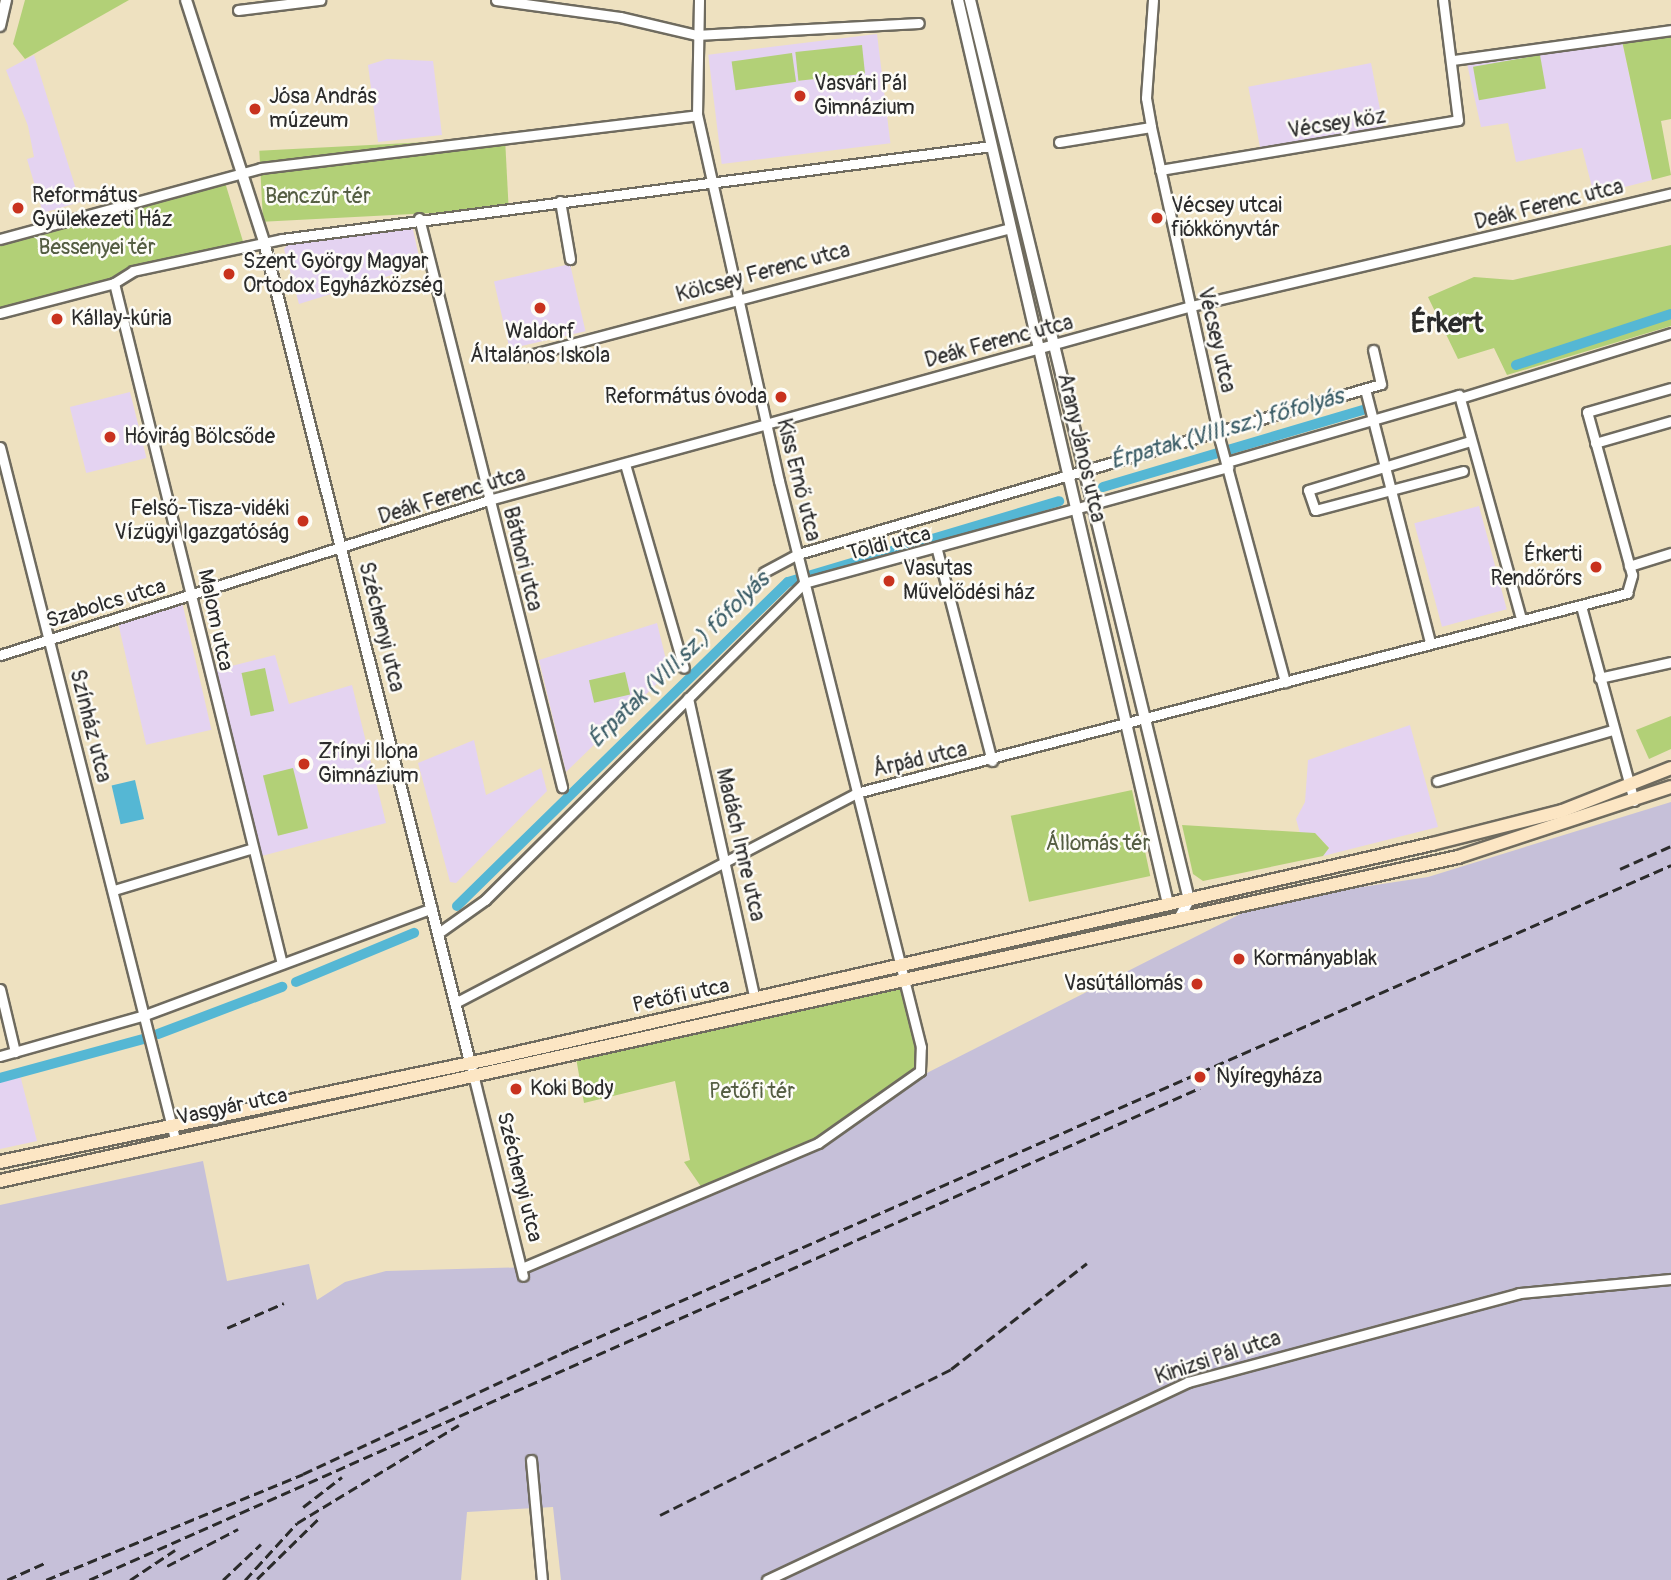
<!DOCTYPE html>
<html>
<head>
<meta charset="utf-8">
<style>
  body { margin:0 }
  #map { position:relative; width:1671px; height:1580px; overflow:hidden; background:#eee1c0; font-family:Pangolin,sans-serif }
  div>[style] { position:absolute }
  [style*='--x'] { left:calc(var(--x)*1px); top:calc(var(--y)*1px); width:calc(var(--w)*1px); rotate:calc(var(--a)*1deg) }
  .built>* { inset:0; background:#e4d3f1; transform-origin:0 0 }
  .industrial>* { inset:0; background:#c6c0d9 }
  .green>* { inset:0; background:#b2d077; transform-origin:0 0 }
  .water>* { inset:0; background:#55b7d4; transform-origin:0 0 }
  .canal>* { height:10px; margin:-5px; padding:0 5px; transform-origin:5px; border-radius:5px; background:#55b7d4 }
  .roads { filter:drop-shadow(2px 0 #6f6b5f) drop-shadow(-2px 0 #6f6b5f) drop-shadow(0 2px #6f6b5f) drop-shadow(0 -2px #6f6b5f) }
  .minor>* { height:9px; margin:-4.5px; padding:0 4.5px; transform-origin:4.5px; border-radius:4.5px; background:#fff }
  .tertiary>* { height:10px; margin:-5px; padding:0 5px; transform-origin:5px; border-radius:5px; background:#fff }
  .secondary>* { height:12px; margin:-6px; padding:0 6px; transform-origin:6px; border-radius:6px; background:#fce6c4 }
  .rail>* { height:2.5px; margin-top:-1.25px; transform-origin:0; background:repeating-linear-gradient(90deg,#2b2b2b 0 10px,transparent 0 15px) }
  .dots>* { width:19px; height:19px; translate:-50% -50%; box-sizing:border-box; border:4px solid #fdfcf7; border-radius:50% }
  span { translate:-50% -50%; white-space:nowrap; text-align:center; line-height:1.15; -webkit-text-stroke:5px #fdfcf7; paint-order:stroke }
  .poi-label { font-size:21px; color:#2b2b2b }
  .left { translate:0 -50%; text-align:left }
  .right { translate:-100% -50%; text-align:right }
  .street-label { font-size:21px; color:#2b2b2b }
  .park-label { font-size:21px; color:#545d42 }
  .water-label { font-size:23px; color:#3a5c66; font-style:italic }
  .district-label { font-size:28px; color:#2b2b2b; font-weight:700 }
</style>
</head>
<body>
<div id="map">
  <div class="built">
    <i style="left:877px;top:34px;width:110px;height:170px;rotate:83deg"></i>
    <i style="clip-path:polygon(1621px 36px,1652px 180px,1594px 195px,1582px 148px,1516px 162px,1508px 123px,1481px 127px,1466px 59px)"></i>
    <i style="clip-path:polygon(34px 55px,80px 202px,43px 213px,27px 159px,34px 157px,28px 126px,6px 70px)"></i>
    <i style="clip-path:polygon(387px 59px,433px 61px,442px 135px,378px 142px,368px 65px)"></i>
    <i style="left:1371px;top:63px;width:72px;height:125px;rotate:79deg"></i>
    <i style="clip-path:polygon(412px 225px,421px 266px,299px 304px,284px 249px,289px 243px)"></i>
    <i style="left:570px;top:264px;width:69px;height:78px;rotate:77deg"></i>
    <i style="left:130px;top:392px;width:68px;height:62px;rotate:76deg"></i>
    <i style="left:1479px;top:506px;width:107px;height:67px;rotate:75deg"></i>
    <i style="left:182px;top:602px;width:131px;height:67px;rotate:77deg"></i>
    <i style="clip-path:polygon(657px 623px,669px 672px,566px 772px,539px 660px)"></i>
    <i style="clip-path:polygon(275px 655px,289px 704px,352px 685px,386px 823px,258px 857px,216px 670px)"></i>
    <i style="clip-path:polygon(1410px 725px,1438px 827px,1323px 856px,1329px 848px,1315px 833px,1300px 833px,1296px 819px,1305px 802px,1308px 760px)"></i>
    <i style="clip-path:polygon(474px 740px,486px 795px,541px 768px,547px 791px,456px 883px,450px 882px,418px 763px)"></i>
    <i style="clip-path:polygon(20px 1075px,37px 1141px,0 1149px,0 1081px)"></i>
  </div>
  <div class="industrial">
    <i style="clip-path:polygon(1671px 802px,1671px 1580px,561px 1580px,553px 1507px,467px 1512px,461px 1580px,0 1580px,0 1205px,203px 1161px,227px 1281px,309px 1264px,317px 1300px,345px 1282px,386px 1271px,532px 1267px,818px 1144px,917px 1078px,1264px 902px,1428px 877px)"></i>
  </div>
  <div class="green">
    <i style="clip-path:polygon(25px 0,129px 0,25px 59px,13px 44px)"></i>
    <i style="clip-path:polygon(1671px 32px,1671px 119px,1661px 121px,1671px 175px,1652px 180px,1621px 36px)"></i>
    <i style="left:862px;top:45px;width:29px;height:67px;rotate:84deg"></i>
    <i style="left:792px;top:53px;width:29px;height:61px;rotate:82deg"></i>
    <i style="left:1540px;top:55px;width:34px;height:68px;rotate:80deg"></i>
    <i style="left:505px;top:138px;width:71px;height:246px;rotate:87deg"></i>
    <i style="clip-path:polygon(224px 179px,245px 248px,133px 271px,114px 283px,0 313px,0 239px)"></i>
    <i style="clip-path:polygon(1671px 245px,1671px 326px,1507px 375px,1494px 348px,1458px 359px,1428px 297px,1474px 277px,1513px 280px)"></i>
    <i style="left:265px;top:668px;width:44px;height:24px;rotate:78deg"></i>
    <i style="left:625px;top:672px;width:23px;height:37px;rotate:77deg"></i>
    <i style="clip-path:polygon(1671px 716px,1671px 749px,1649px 759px,1636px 730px)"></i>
    <i style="left:293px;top:768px;width:62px;height:31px;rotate:76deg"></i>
    <i style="left:1132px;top:790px;width:88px;height:124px;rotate:78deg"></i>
    <i style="clip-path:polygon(1182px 825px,1315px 833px,1329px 848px,1323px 856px,1203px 881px,1193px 874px)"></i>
    <i style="clip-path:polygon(902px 984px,919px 1067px,818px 1140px,704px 1191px,684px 1162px,690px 1160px,675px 1081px,584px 1103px,576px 1058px)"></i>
  </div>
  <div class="water">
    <i style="left:135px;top:780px;width:40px;height:24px;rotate:77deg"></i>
  </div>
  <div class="canal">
    <i style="--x:1516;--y:365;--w:163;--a:-18.2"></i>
    <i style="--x:1103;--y:487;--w:271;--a:-16.5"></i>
    <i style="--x:457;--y:906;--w:463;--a:-44.4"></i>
    <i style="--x:788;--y:582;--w:283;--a:-16.6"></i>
    <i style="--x:296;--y:982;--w:128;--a:-22.6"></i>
    <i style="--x:158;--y:1034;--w:133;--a:-20.8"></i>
    <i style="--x:0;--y:1078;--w:149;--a:-15.2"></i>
  </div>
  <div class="roads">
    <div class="minor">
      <i style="--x:496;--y:0;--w:125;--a:7.8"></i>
      <i style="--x:620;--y:17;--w:78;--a:13.3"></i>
      <i style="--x:696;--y:35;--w:223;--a:-3.1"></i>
      <i style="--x:1153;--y:0;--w:98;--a:94.1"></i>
      <i style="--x:1146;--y:98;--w:29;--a:80"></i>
      <i style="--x:1151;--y:127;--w:321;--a:77.6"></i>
      <i style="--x:1220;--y:441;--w:250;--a:74.9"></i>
      <i style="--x:238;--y:10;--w:83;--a:-7"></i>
      <i style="--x:1453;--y:60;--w:220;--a:-7.8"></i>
      <i style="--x:1059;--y:142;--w:93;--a:-9.3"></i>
      <i style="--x:1160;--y:170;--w:302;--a:-9.5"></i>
      <i style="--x:1458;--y:120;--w:121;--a:-97.1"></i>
      <i style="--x:560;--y:201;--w:59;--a:80.2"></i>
      <i style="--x:419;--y:218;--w:587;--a:75.89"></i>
      <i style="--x:0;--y:239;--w:270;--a:-15.2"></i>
      <i style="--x:261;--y:168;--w:439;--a:-6.9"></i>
      <i style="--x:114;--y:283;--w:701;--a:76.14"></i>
      <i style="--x:0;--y:313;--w:118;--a:-14.7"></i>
      <i style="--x:114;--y:283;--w:22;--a:-32"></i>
      <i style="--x:133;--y:271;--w:152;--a:-12.1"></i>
      <i style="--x:282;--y:239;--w:715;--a:-7.47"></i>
      <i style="--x:526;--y:356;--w:501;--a:-14.81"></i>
      <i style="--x:1365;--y:389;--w:262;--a:75.6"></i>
      <i style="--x:1460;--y:398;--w:221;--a:-17.1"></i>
      <i style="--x:1595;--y:443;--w:79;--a:-16.1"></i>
      <i style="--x:0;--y:447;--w:714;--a:75.81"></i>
      <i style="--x:1227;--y:462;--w:241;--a:-16.1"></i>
      <i style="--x:1459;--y:395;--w:232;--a:74.5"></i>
      <i style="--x:625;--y:464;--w:212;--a:73.9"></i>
      <i style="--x:1463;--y:471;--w:153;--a:165.2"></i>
      <i style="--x:1315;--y:510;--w:21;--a:-109"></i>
      <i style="--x:1308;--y:490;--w:169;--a:-16.8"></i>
      <i style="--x:937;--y:550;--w:218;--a:75.4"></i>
      <i style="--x:1629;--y:566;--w:44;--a:-17.2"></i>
      <i style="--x:764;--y:572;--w:38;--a:-28"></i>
      <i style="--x:798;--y:554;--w:607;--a:-16.26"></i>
      <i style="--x:1381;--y:384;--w:35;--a:-103"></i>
      <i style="--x:1581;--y:606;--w:202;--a:74.8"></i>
      <i style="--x:0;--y:655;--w:513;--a:-17.59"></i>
      <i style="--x:489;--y:500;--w:287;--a:-15.3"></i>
      <i style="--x:766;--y:424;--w:441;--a:-15.5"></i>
      <i style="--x:1191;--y:306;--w:493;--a:-13.2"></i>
      <i style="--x:1599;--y:678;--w:74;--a:-12.5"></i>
      <i style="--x:688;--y:698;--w:308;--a:77.5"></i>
      <i style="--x:1437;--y:781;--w:183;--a:-16.2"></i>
      <i style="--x:114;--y:890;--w:142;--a:-16.8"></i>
      <i style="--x:437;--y:934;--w:59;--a:-35.3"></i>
      <i style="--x:485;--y:900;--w:450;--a:-44.8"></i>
      <i style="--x:804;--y:583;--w:440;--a:-15.3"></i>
      <i style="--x:0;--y:989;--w:65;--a:76.6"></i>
      <i style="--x:455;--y:1003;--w:453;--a:-27.6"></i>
      <i style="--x:856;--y:793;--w:797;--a:-14.54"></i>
      <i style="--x:1627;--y:593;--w:19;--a:-74"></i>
      <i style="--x:1632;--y:575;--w:169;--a:-105.4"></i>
      <i style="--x:1587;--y:412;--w:87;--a:-15.9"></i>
      <i style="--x:0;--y:1056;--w:151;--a:-15.8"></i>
      <i style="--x:145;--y:1015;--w:306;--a:-20.4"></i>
      <i style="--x:472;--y:1070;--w:212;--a:76.1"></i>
      <i style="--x:522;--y:1268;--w:321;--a:-22.9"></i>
      <i style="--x:818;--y:1143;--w:125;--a:-35.2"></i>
      <i style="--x:920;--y:1071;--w:24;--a:-88"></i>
      <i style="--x:921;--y:1047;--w:584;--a:-104.08"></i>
      <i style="--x:779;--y:481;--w:375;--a:-102.6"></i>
      <i style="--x:697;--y:115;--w:115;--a:-89"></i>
      <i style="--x:531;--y:1460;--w:121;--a:84.8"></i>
      <i style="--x:767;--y:1580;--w:465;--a:-25.2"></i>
      <i style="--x:1188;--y:1382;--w:343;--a:-15"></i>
      <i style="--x:1519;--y:1293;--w:153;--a:-5.3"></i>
    </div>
    <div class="tertiary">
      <i style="--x:186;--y:0;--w:254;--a:72.1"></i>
      <i style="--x:264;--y:242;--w:845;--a:75.9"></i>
      <i style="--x:958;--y:0;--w:928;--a:76.92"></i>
      <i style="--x:970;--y:0;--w:926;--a:76.32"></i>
      <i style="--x:1189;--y:900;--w:17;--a:118"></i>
      <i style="--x:0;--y:26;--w:27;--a:-77"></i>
    </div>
    <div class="secondary">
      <i style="--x:0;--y:1162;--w:510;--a:-11.88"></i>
      <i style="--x:499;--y:1057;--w:957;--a:-12.86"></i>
      <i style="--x:1432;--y:844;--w:134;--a:-14.2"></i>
      <i style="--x:1562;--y:811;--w:117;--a:-21.5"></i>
      <i style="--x:0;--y:1181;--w:1494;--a:-12.53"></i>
      <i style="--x:1458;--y:857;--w:224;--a:-18.2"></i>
    </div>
  </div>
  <div class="rail">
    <i style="--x:1620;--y:869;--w:56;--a:-24.3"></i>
    <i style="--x:227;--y:1328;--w:62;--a:-23.7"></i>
    <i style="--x:303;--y:1507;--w:49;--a:-37.6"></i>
    <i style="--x:660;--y:1515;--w:326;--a:-26.6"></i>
    <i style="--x:951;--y:1369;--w:172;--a:-37.9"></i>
    <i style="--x:167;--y:1566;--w:80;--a:-27.5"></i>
    <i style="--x:257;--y:1579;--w:87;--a:-44.5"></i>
    <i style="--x:7;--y:1580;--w:44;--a:-24.2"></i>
    <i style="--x:46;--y:1580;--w:278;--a:-22.4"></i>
    <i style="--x:303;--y:1474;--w:293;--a:-25"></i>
    <i style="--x:569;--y:1350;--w:1204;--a:-23.75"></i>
    <i style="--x:89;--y:1580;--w:1215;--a:-23.89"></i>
    <i style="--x:130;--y:1580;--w:54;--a:-33.7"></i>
    <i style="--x:223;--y:1580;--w:52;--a:-43.5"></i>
    <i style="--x:245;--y:1580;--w:77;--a:-47.6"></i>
    <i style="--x:297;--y:1523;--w:189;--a:-31.2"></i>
  </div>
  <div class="dots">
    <i style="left:800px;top:96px;background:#c8321e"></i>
    <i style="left:255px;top:109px;background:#c8321e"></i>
    <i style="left:18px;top:208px;background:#c8321e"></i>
    <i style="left:1157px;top:218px;background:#c8321e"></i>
    <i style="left:229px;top:274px;background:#c8321e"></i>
    <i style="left:540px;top:308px;background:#c8321e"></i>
    <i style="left:57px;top:319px;background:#c8321e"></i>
    <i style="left:781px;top:397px;background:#c8321e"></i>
    <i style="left:110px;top:437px;background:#c8321e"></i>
    <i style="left:303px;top:521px;background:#c8321e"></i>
    <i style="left:1596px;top:567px;background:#c8321e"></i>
    <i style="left:889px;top:581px;background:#c8321e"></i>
    <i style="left:304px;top:764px;background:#c8321e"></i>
    <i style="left:1239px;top:959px;background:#c8321e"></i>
    <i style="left:1197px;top:984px;background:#c8321e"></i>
    <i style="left:1200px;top:1077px;background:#c8321e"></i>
    <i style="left:516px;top:1089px;background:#c8321e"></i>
  </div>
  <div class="poi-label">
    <span class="left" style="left:814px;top:96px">Vasvári Pál<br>Gimnázium</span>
    <span class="left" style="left:269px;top:109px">Jósa András<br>múzeum</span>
    <span class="left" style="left:32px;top:208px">Református<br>Gyülekezeti Ház</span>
    <span class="left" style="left:1171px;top:218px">Vécsey utcai<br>fiókkönyvtár</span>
    <span class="left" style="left:243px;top:274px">Szent György Magyar<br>Ortodox Egyházközség</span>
    <span class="left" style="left:71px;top:319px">Kállay-kúria</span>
    <span style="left:540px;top:344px">Waldorf<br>Általános Iskola</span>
    <span class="right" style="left:767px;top:397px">Református óvoda</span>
    <span class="left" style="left:124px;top:437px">Hóvirág Bölcsőde</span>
    <span class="right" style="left:289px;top:521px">Felső-Tisza-vidéki<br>Vízügyi Igazgatóság</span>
    <span class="right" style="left:1582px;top:567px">Érkerti<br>Rendőrőrs</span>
    <span class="left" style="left:903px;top:581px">Vasutas<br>Művelődési ház</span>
    <span class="left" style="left:318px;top:764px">Zrínyi Ilona<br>Gimnázium</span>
    <span class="left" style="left:1253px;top:959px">Kormányablak</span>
    <span class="right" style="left:1183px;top:984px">Vasútállomás</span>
    <span class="left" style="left:1216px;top:1077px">Nyíregyháza</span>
    <span class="left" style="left:530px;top:1089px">Koki Body</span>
  </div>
  <div class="street-label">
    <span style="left:1337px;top:124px;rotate:-9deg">Vécsey köz</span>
    <span style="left:1549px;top:205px;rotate:-14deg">Deák Ferenc utca</span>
    <span style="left:763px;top:273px;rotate:-15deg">Kölcsey Ferenc utca</span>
    <span style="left:1216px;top:340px;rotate:77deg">Vécsey utca</span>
    <span style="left:999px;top:342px;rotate:-15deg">Deák Ferenc utca</span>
    <span style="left:1081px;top:448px;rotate:77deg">Arany János utca</span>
    <span style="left:798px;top:480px;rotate:76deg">Kiss Ernő utca</span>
    <span style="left:452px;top:496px;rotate:-17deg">Deák Ferenc utca</span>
    <span style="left:889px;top:544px;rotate:-14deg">Toldi utca</span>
    <span style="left:522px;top:559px;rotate:76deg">Báthori utca</span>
    <span style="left:106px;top:604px;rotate:-17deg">Szabolcs utca</span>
    <span style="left:215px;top:620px;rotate:78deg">Malom utca</span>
    <span style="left:381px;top:627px;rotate:76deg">Széchenyi utca</span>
    <span style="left:90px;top:726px;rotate:76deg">Színház utca</span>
    <span style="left:920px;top:760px;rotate:-13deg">Árpád utca</span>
    <span style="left:740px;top:845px;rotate:77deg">Madách Imre utca</span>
    <span style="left:681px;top:996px;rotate:-12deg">Petőfi utca</span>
    <span style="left:232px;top:1107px;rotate:-12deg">Vasgyár utca</span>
    <span style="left:519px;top:1177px;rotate:76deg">Széchenyi utca</span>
    <span style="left:1218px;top:1358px;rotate:-18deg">Kinizsi Pál utca</span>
  </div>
  <div class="park-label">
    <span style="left:318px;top:197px">Benczúr tér</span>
    <span style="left:97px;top:248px">Bessenyei tér</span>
    <span style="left:1098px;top:844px">Állomás tér</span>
    <span style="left:752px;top:1092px">Petőfi tér</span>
  </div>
  <div class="water-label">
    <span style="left:1227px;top:429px;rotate:-16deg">Érpatak (VIII.sz.) főfolyás</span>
    <span style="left:679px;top:660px;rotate:-44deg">Érpatak (VIII.sz.) főfolyás</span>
  </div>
  <div class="district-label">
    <span style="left:1447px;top:324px">Érkert</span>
  </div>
</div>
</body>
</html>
